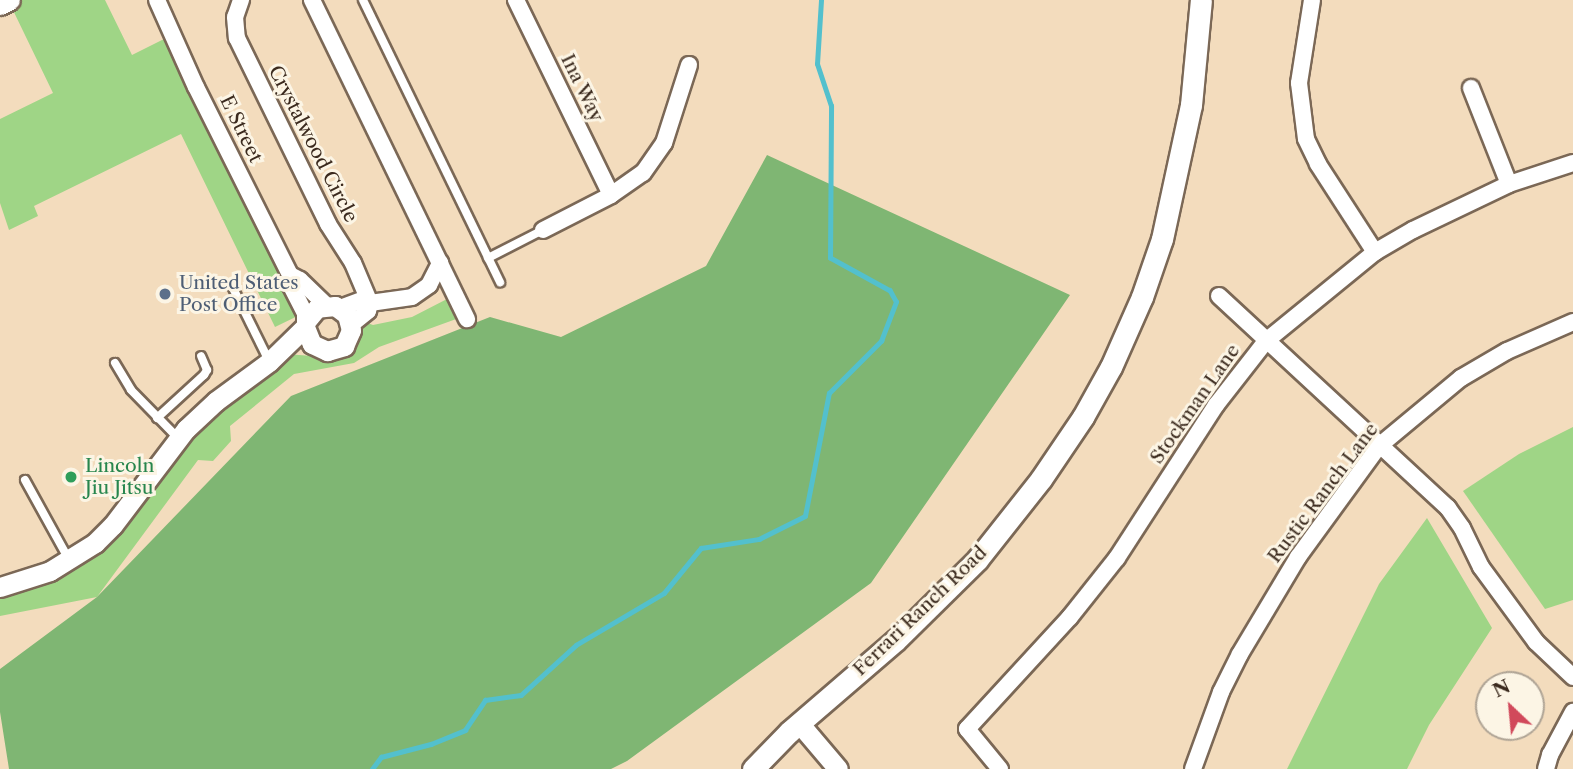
<!DOCTYPE html>
<html>
<head>
<meta charset="utf-8">
<style>
  body { margin:0 }
  #map { position:relative; width:1573px; height:769px; overflow:hidden; background:#f3dcbd; font-family:"Libre Caslon Text",serif }
  div>[style] { position:absolute }
  [style*='--x'] { left:calc(var(--x)*1px); top:calc(var(--y)*1px); width:calc(var(--w)*1px); rotate:calc(var(--a)*1deg) }
  .green>* { inset:0; background:#9fd586 }
  .forest>* { inset:0; background:#7fb673 }
  .stream>* { height:4.5px; margin:-2.25px; padding:0 2.25px; transform-origin:2.25px; border-radius:2.25px; background:#53c0cd }
  .roads { filter:drop-shadow(2px 0 #7b6856) drop-shadow(-2px 0 #7b6856) drop-shadow(0 2px #7b6856) drop-shadow(0 -2px #7b6856) }
  .service>* { height:8px; margin:-4px; padding:0 4px; transform-origin:4px; border-radius:4px; background:#fff }
  .minor>* { height:16px; margin:-8px; padding:0 8px; transform-origin:8px; border-radius:8px; background:#fff }
  .tertiary>* { height:19px; margin:-9.5px; padding:0 9.5px; transform-origin:9.5px; border-radius:9.5px; background:#fff }
  .secondary>* { height:21px; margin:-10.5px; padding:0 10.5px; transform-origin:10.5px; border-radius:10.5px; background:#fff }
  .dots>* { width:19px; height:19px; translate:-50% -50%; box-sizing:border-box; border:4px solid #fcf5e5; border-radius:50% }
  span { translate:-50% -50%; white-space:nowrap; text-align:center; line-height:1.15; -webkit-text-stroke:6px #fcf5e5; paint-order:stroke }
  .street-label { font-size:19px; color:#3b2a1e }
  .service-label { font-size:19px; color:#4e5e75 }
  .left { translate:0 -50%; text-align:left }
  .leisure-label { font-size:19px; color:#27864d }
  .north { position:absolute; left:1475px; top:671px; width:70px; height:70px; box-sizing:border-box; background:#fcf5e5; border:2px solid #afa495; border-radius:50%; rotate:334deg; font-size:19px; font-weight:700; line-height:28px; text-align:center; color:#3b2a1e }
  .north::after { content:''; display:block; margin:auto; width:24px; height:32px; background:#d1495b; clip-path:polygon(50% 0,100% 100%,50% 72%,0 100%) }
</style>
</head>
<body>
<div id="map">
  <div class="green">
    <i style="clip-path:polygon(18px 0,105px 0,132px 55px,172px 35px,310px 310px,275px 327px,181px 134px,34px 206px,38px 216px,9px 230px,0 203px,0 119px,53px 93px,10px 4px)"></i>
    <i style="clip-path:polygon(449px 298px,459px 318px,379px 347px,354px 363px,294px 374px,230px 426px,231px 441px,213px 461px,198px 460px,97px 597px,0 616px,0 590px,52px 575px,182px 439px,286px 354px,325px 357px,359px 320px,373px 325px,412px 317px)"></i>
    <i style="clip-path:polygon(1573px 427px,1573px 600px,1545px 609px,1463px 491px,1519px 454px)"></i>
    <i style="clip-path:polygon(1427px 518px,1492px 628px,1429px 725px,1407px 769px,1287px 769px,1379px 584px)"></i>
  </div>
  <div class="forest">
    <i style="clip-path:polygon(767px 155px,1070px 295px,871px 583px,627px 761px,611px 769px,9px 769px,0 712px,0 669px,97px 597px,291px 396px,490px 317px,561px 337px,706px 266px)"></i>
  </div>
  <div class="stream">
    <i style="--x:372;--y:769;--w:15;--a:-53"></i>
    <i style="--x:381;--y:757;--w:52;--a:-14.6"></i>
    <i style="--x:431;--y:744;--w:37;--a:-22"></i>
    <i style="--x:465;--y:730;--w:36;--a:-56"></i>
    <i style="--x:485;--y:700;--w:36;--a:-8"></i>
    <i style="--x:521;--y:695;--w:74;--a:-42.3"></i>
    <i style="--x:576;--y:645;--w:102;--a:-30.6"></i>
    <i style="--x:664;--y:593;--w:58;--a:-50.6"></i>
    <i style="--x:701;--y:548;--w:59;--a:-8.8"></i>
    <i style="--x:759;--y:539;--w:51;--a:-26.6"></i>
    <i style="--x:805;--y:516;--w:125;--a:-79"></i>
    <i style="--x:829;--y:393;--w:74;--a:-45"></i>
    <i style="--x:881;--y:341;--w:42;--a:-69"></i>
    <i style="--x:896;--y:302;--w:13;--a:-119"></i>
    <i style="--x:890;--y:291;--w:68;--a:-151.2"></i>
    <i style="--x:830;--y:258;--w:152;--a:-89.6"></i>
    <i style="--x:831;--y:106;--w:44;--a:-108.4"></i>
    <i style="--x:817;--y:64;--w:64;--a:-86.4"></i>
  </div>
  <div class="roads">
    <div class="service">
      <i style="--x:363;--y:0;--w:314;--a:64.1"></i>
      <i style="--x:488;--y:258;--w:62;--a:-27"></i>
      <i style="--x:232;--y:286;--w:84;--a:63.7"></i>
      <i style="--x:115;--y:363;--w:31;--a:59"></i>
      <i style="--x:131;--y:390;--w:67;--a:45.6"></i>
      <i style="--x:157;--y:418;--w:64;--a:-42.5"></i>
      <i style="--x:204;--y:375;--w:6;--a:-59"></i>
      <i style="--x:207;--y:370;--w:15;--a:-113"></i>
      <i style="--x:25;--y:480;--w:89;--a:61.1"></i>
    </div>
    <div class="minor">
      <i style="--x:157;--y:0;--w:95;--a:65.9"></i>
      <i style="--x:196;--y:87;--w:210;--a:63.4"></i>
      <i style="--x:290;--y:275;--w:11;--a:85"></i>
      <i style="--x:291;--y:286;--w:30;--a:63"></i>
      <i style="--x:305;--y:313;--w:14;--a:90"></i>
      <i style="--x:241;--y:0;--w:18;--a:109"></i>
      <i style="--x:235;--y:17;--w:21;--a:85"></i>
      <i style="--x:237;--y:38;--w:207;--a:63.9"></i>
      <i style="--x:328;--y:224;--w:46;--a:57.3"></i>
      <i style="--x:353;--y:263;--w:43;--a:67"></i>
      <i style="--x:370;--y:303;--w:8;--a:104"></i>
      <i style="--x:368;--y:311;--w:22;--a:141"></i>
      <i style="--x:312;--y:0;--w:355;--a:64.1"></i>
      <i style="--x:516;--y:0;--w:217;--a:64"></i>
      <i style="--x:1312;--y:0;--w:84;--a:98.9"></i>
      <i style="--x:1299;--y:83;--w:56;--a:82.9"></i>
      <i style="--x:1306;--y:139;--w:28;--a:64"></i>
      <i style="--x:1318;--y:164;--w:105;--a:57.1"></i>
      <i style="--x:1471;--y:88;--w:103;--a:68.4"></i>
      <i style="--x:543;--y:230;--w:76;--a:-27.2"></i>
      <i style="--x:611;--y:195;--w:39;--a:-35"></i>
      <i style="--x:643;--y:173;--w:37;--a:-55"></i>
      <i style="--x:664;--y:143;--w:82;--a:-72.2"></i>
      <i style="--x:290;--y:275;--w:11;--a:27"></i>
      <i style="--x:300;--y:280;--w:36;--a:44"></i>
      <i style="--x:1219;--y:296;--w:312;--a:42.8"></i>
      <i style="--x:1448;--y:508;--w:24;--a:55"></i>
      <i style="--x:1462;--y:528;--w:43;--a:64"></i>
      <i style="--x:1481;--y:567;--w:93;--a:53.7"></i>
      <i style="--x:1536;--y:642;--w:51;--a:43.4"></i>
      <i style="--x:340;--y:308;--w:23;--a:-20"></i>
      <i style="--x:362;--y:300;--w:9;--a:21"></i>
      <i style="--x:370;--y:303;--w:42;--a:-8.1"></i>
      <i style="--x:412;--y:297;--w:21;--a:-35"></i>
      <i style="--x:429;--y:285;--w:25;--a:-63"></i>
      <i style="--x:1000;--y:769;--w:52;--a:-129.5"></i>
      <i style="--x:967;--y:729;--w:152;--a:-47.4"></i>
      <i style="--x:1070;--y:617;--w:75;--a:-51.5"></i>
      <i style="--x:1117;--y:558;--w:182;--a:-57.1"></i>
      <i style="--x:1216;--y:405;--w:81;--a:-52"></i>
      <i style="--x:1266;--y:341;--w:141;--a:-39.2"></i>
      <i style="--x:1375;--y:252;--w:44;--a:-30.1"></i>
      <i style="--x:1413;--y:230;--w:106;--a:-25.6"></i>
      <i style="--x:1509;--y:184;--w:67;--a:-18.2"></i>
      <i style="--x:1193;--y:769;--w:82;--a:-70"></i>
      <i style="--x:1221;--y:692;--w:42;--a:-63.4"></i>
      <i style="--x:1240;--y:654;--w:113;--a:-59.1"></i>
      <i style="--x:1298;--y:557;--w:137;--a:-53.9"></i>
      <i style="--x:1379;--y:446;--w:107;--a:-39.7"></i>
      <i style="--x:1461;--y:378;--w:53;--a:-30.4"></i>
      <i style="--x:1507;--y:351;--w:72;--a:-23.7"></i>
      <i style="--x:1546;--y:769;--w:15;--a:-74"></i>
      <i style="--x:1550;--y:755;--w:49;--a:-61.9"></i>
    </div>
    <div class="tertiary">
      <i style="--x:0;--y:5;--w:11;--a:-27"></i>
      <i style="--x:305;--y:327;--w:18;--a:68"></i>
      <i style="--x:312;--y:344;--w:17;--a:25"></i>
      <i style="--x:327;--y:351;--w:18;--a:-16"></i>
      <i style="--x:344;--y:346;--w:17;--a:-66"></i>
      <i style="--x:351;--y:330;--w:16;--a:-105"></i>
      <i style="--x:347;--y:315;--w:15;--a:-143"></i>
      <i style="--x:335;--y:306;--w:18;--a:174"></i>
      <i style="--x:317;--y:308;--w:17;--a:130"></i>
      <i style="--x:0;--y:587;--w:52;--a:-17.7"></i>
      <i style="--x:50;--y:571;--w:53;--a:-31.9"></i>
      <i style="--x:95;--y:543;--w:25;--a:-45"></i>
      <i style="--x:113;--y:525;--w:121;--a:-52.8"></i>
      <i style="--x:186;--y:429;--w:41;--a:-43"></i>
      <i style="--x:216;--y:401;--w:66;--a:-36.3"></i>
      <i style="--x:269;--y:362;--w:50;--a:-44.2"></i>
      <i style="--x:799;--y:723;--w:60;--a:49.7"></i>
    </div>
    <div class="secondary">
      <i style="--x:753;--y:769;--w:52;--a:-45.8"></i>
      <i style="--x:789;--y:732;--w:141;--a:-40.7"></i>
      <i style="--x:896;--y:640;--w:114;--a:-44.6"></i>
      <i style="--x:977;--y:560;--w:103;--a:-51.7"></i>
      <i style="--x:1041;--y:479;--w:75;--a:-55.9"></i>
      <i style="--x:1083;--y:417;--w:57;--a:-60.8"></i>
      <i style="--x:1111;--y:367;--w:77;--a:-66.1"></i>
      <i style="--x:1142;--y:297;--w:61;--a:-71"></i>
      <i style="--x:1162;--y:239;--w:137;--a:-77.8"></i>
      <i style="--x:1191;--y:105;--w:105;--a:-84.6"></i>
    </div>
  </div>
  <div class="dots">
    <i style="left:165px;top:294px;background:#5c6f8a"></i>
    <i style="left:71px;top:477px;background:#2e9e5b"></i>
  </div>
  <div class="street-label">
    <span style="left:582px;top:88px;rotate:64deg">Ina Way</span>
    <span style="left:241px;top:129px;rotate:64deg">E Street</span>
    <span style="left:313px;top:144px;rotate:63deg">Crystalwood Circle</span>
    <span style="left:1195px;top:404px;rotate:-55deg">Stockman Lane</span>
    <span style="left:1323px;top:493px;rotate:-53deg">Rustic Ranch Lane</span>
    <span style="left:920px;top:611px;rotate:-44deg">Ferrari Ranch Road</span>
  </div>
  <div class="service-label">
    <span class="left" style="left:179px;top:294px">United States<br>Post Office</span>
  </div>
  <div class="leisure-label">
    <span class="left" style="left:85px;top:477px">Lincoln<br>Jiu Jitsu</span>
  </div>
  <div class="north">N</div>
</div>
</body>
</html>
